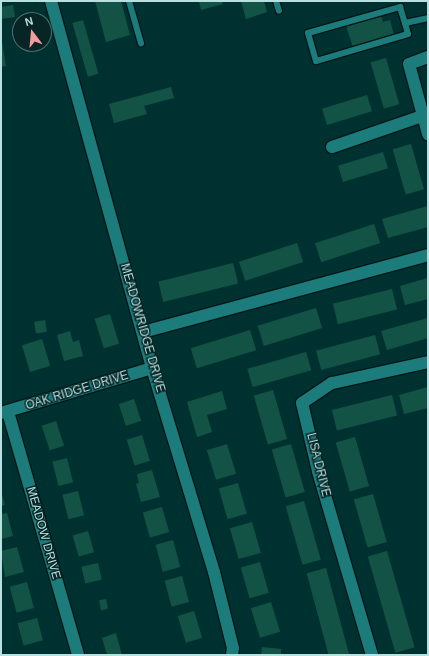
<!DOCTYPE html>
<html>
<head>
<meta charset="utf-8">
<style>
  body { margin:0 }
  #map { position:relative; width:429px; height:656px; overflow:hidden; background:#003131; font-family:Arial,sans-serif }
  div>[style] { position:absolute }
  [style*='--x'] { left:calc(var(--x)*1px); top:calc(var(--y)*1px); width:calc(var(--w)*1px); rotate:calc(var(--a)*1deg) }
  .building>* { inset:0; background:#135345; transform-origin:0 0 }
  .roads { filter:drop-shadow(1px 0 #001717) drop-shadow(-1px 0 #001717) drop-shadow(0 1px #001717) drop-shadow(0 -1px #001717) }
  .lane>* { height:6px; margin:-3px; padding:0 3px; transform-origin:3px; border-radius:3px; background:#1c7c7c }
  .street>* { height:12px; margin:-6px; padding:0 6px; transform-origin:6px; border-radius:6px; background:#1c7c7c }
  span { translate:-50% -50%; white-space:nowrap; text-align:center; line-height:1.15; -webkit-text-stroke:3px #082525; paint-order:stroke }
  .street-label { font-size:12px; color:#b8e0e0 }
  .frame { position:absolute; inset:0; border:2px solid #b8e0e0; pointer-events:none }
  .north { position:absolute; left:12px; top:12px; width:40px; height:40px; box-sizing:border-box; background:#082525; border:1px solid #4e7070; border-radius:50%; rotate:344deg; font-size:11px; font-weight:700; line-height:16px; text-align:center; color:#b8e0e0 }
  .north::after { content:''; display:block; margin:auto; width:14px; height:18px; background:#f49aa1; clip-path:polygon(50% 0,100% 100%,50% 72%,0 100%) }
</style>
</head>
<body>
<div id="map">
  <div class="building">
    <i style="clip-path:polygon(95px 1px,121px 1px,130px 35px,106px 42px)"></i>
    <i style="clip-path:polygon(199px 1px,222px 1px,223px 4px,201px 10px)"></i>
    <i style="clip-path:polygon(241px 1px,264px 1px,267px 12px,246px 19px)"></i>
    <i style="clip-path:polygon(13px 5px,15px 17px,1px 19px,1px 7px)"></i>
    <i style="clip-path:polygon(381px 16px,383px 22px,390px 20px,394px 35px,353px 47px,346px 26px)"></i>
    <i style="left:83px;top:20px;width:56px;height:11px;rotate:74deg"></i>
    <i style="clip-path:polygon(1px 37px,6px 66px,1px 67px)"></i>
    <i style="left:386px;top:58px;width:48px;height:16px;rotate:74deg"></i>
    <i style="clip-path:polygon(171px 87px,174px 98px,144px 106px,147px 114px,114px 123px,109px 104px)"></i>
    <i style="left:367px;top:95px;width:17px;height:47px;rotate:73deg"></i>
    <i style="left:411px;top:144px;width:47px;height:19px;rotate:74deg"></i>
    <i style="left:383px;top:152px;width:17px;height:47px;rotate:73deg"></i>
    <i style="clip-path:polygon(428px 206px,428px 227px,388px 238px,382px 219px)"></i>
    <i style="left:374px;top:224px;width:20px;height:62px;rotate:72deg"></i>
    <i style="left:297px;top:243px;width:20px;height:61px;rotate:72deg"></i>
    <i style="left:233px;top:263px;width:21px;height:77px;rotate:76deg"></i>
    <i style="clip-path:polygon(428px 278px,428px 299px,405px 305px,400px 286px)"></i>
    <i style="left:392px;top:289px;width:21px;height:61px;rotate:76deg"></i>
    <i style="left:316px;top:308px;width:21px;height:61px;rotate:73deg"></i>
    <i style="left:110px;top:314px;width:31px;height:16px;rotate:73deg"></i>
    <i style="clip-path:polygon(428px 318px,428px 338px,387px 350px,381px 331px)"></i>
    <i style="left:45px;top:320px;width:12px;height:11px;rotate:81deg"></i>
    <i style="left:250px;top:330px;width:21px;height:62px;rotate:73deg"></i>
    <i style="clip-path:polygon(70px 331px,73px 342px,79px 340px,83px 356px,64px 361px,57px 335px)"></i>
    <i style="left:375px;top:335px;width:20px;height:61px;rotate:75deg"></i>
    <i style="left:42px;top:339px;width:28px;height:21px;rotate:73deg"></i>
    <i style="left:306px;top:352px;width:19px;height:61px;rotate:74deg"></i>
    <i style="clip-path:polygon(428px 387px,428px 408px,404px 414px,399px 395px)"></i>
    <i style="left:273px;top:390px;width:51px;height:20px;rotate:74deg"></i>
    <i style="clip-path:polygon(222px 391px,227px 409px,207px 415px,212px 432px,197px 437px,187px 402px)"></i>
    <i style="left:392px;top:395px;width:21px;height:62px;rotate:76deg"></i>
    <i style="left:134px;top:399px;width:23px;height:16px;rotate:72deg"></i>
    <i style="left:56px;top:421px;width:26px;height:15px;rotate:72deg"></i>
    <i style="left:142px;top:435px;width:27px;height:16px;rotate:73deg"></i>
    <i style="left:355px;top:437px;width:51px;height:20px;rotate:74deg"></i>
    <i style="left:227px;top:444px;width:31px;height:21px;rotate:73deg"></i>
    <i style="left:291px;top:444px;width:50px;height:20px;rotate:74deg"></i>
    <i style="left:67px;top:458px;width:25px;height:15px;rotate:76deg"></i>
    <i style="clip-path:polygon(152px 470px,160px 497px,141px 502px,136px 484px,139px 483px,137px 474px)"></i>
    <i style="left:238px;top:483px;width:32px;height:20px;rotate:74deg"></i>
    <i style="clip-path:polygon(1px 491px,5px 505px,1px 506px)"></i>
    <i style="left:78px;top:491px;width:25px;height:16px;rotate:76deg"></i>
    <i style="left:373px;top:494px;width:50px;height:20px;rotate:74deg"></i>
    <i style="left:304px;top:501px;width:61px;height:19px;rotate:74deg"></i>
    <i style="left:162px;top:507px;width:26px;height:20px;rotate:74deg"></i>
    <i style="clip-path:polygon(7px 513px,13px 536px,1px 539px,1px 514px)"></i>
    <i style="left:252px;top:522px;width:32px;height:23px;rotate:74deg"></i>
    <i style="left:88px;top:531px;width:22px;height:16px;rotate:74deg"></i>
    <i style="left:173px;top:540px;width:28px;height:18px;rotate:75deg"></i>
    <i style="clip-path:polygon(17px 547px,24px 572px,5px 577px,1px 551px)"></i>
    <i style="left:387px;top:551px;width:100px;height:20px;rotate:74deg"></i>
    <i style="left:260px;top:562px;width:32px;height:20px;rotate:74deg"></i>
    <i style="left:98px;top:563px;width:17px;height:17px;rotate:77deg"></i>
    <i style="left:326px;top:568px;width:90px;height:20px;rotate:75deg"></i>
    <i style="left:182px;top:576px;width:27px;height:18px;rotate:75deg"></i>
    <i style="left:27px;top:582px;width:27px;height:18px;rotate:75deg"></i>
    <i style="left:106px;top:599px;width:10px;height:7px;rotate:79deg"></i>
    <i style="left:271px;top:602px;width:31px;height:21px;rotate:73deg"></i>
    <i style="left:194px;top:611px;width:28px;height:17px;rotate:73deg"></i>
    <i style="left:37px;top:618px;width:23px;height:20px;rotate:75deg"></i>
    <i style="clip-path:polygon(116px 633px,122px 655px,107px 655px,102px 638px)"></i>
    <i style="clip-path:polygon(262px 647px,281px 649px,281px 655px,261px 655px)"></i>
  </div>
  <div class="roads">
    <div class="lane">
      <i style="--x:129;--y:1;--w:44;--a:74.1"></i>
      <i style="--x:276;--y:1;--w:10;--a:73"></i>
      <i style="--x:405;--y:23;--w:11;--a:75"></i>
      <i style="--x:408;--y:34;--w:96;--a:163.6"></i>
      <i style="--x:316;--y:61;--w:29;--a:-106"></i>
      <i style="--x:308;--y:33;--w:96;--a:-15.8"></i>
      <i style="--x:400;--y:7;--w:17;--a:73"></i>
      <i style="--x:405;--y:23;--w:24;--a:-12"></i>
    </div>
    <div class="street">
      <i style="--x:51;--y:1;--w:381;--a:74.6"></i>
      <i style="--x:152;--y:368;--w:213;--a:73.1"></i>
      <i style="--x:214;--y:572;--w:78;--a:76"></i>
      <i style="--x:233;--y:648;--w:7;--a:98"></i>
      <i style="--x:428;--y:57;--w:20;--a:160"></i>
      <i style="--x:409;--y:64;--w:73;--a:74.8"></i>
      <i style="--x:332;--y:147;--w:95;--a:-19"></i>
      <i style="--x:143;--y:332;--w:295;--a:-15.1"></i>
      <i style="--x:8;--y:412;--w:253;--a:73.9"></i>
      <i style="--x:1;--y:413;--w:158;--a:-16.6"></i>
      <i style="--x:372;--y:655;--w:192;--a:-106.4"></i>
      <i style="--x:318;--y:471;--w:70;--a:-103.2"></i>
      <i style="--x:302;--y:403;--w:36;--a:-34"></i>
      <i style="--x:332;--y:383;--w:98;--a:-12.3"></i>
    </div>
  </div>
  <div class="street-label">
    <span style="left:142px;top:328px;rotate:74deg">MEADOWRIDGE DRIVE</span>
    <span style="left:77px;top:391px;rotate:-17deg">OAK RIDGE DRIVE</span>
    <span style="left:318px;top:465px;rotate:76deg">LISA DRIVE</span>
    <span style="left:43px;top:533px;rotate:74deg">MEADOW DRIVE</span>
  </div>
  <div class="frame"></div>
  <div class="north">N</div>
</div>
</body>
</html>
